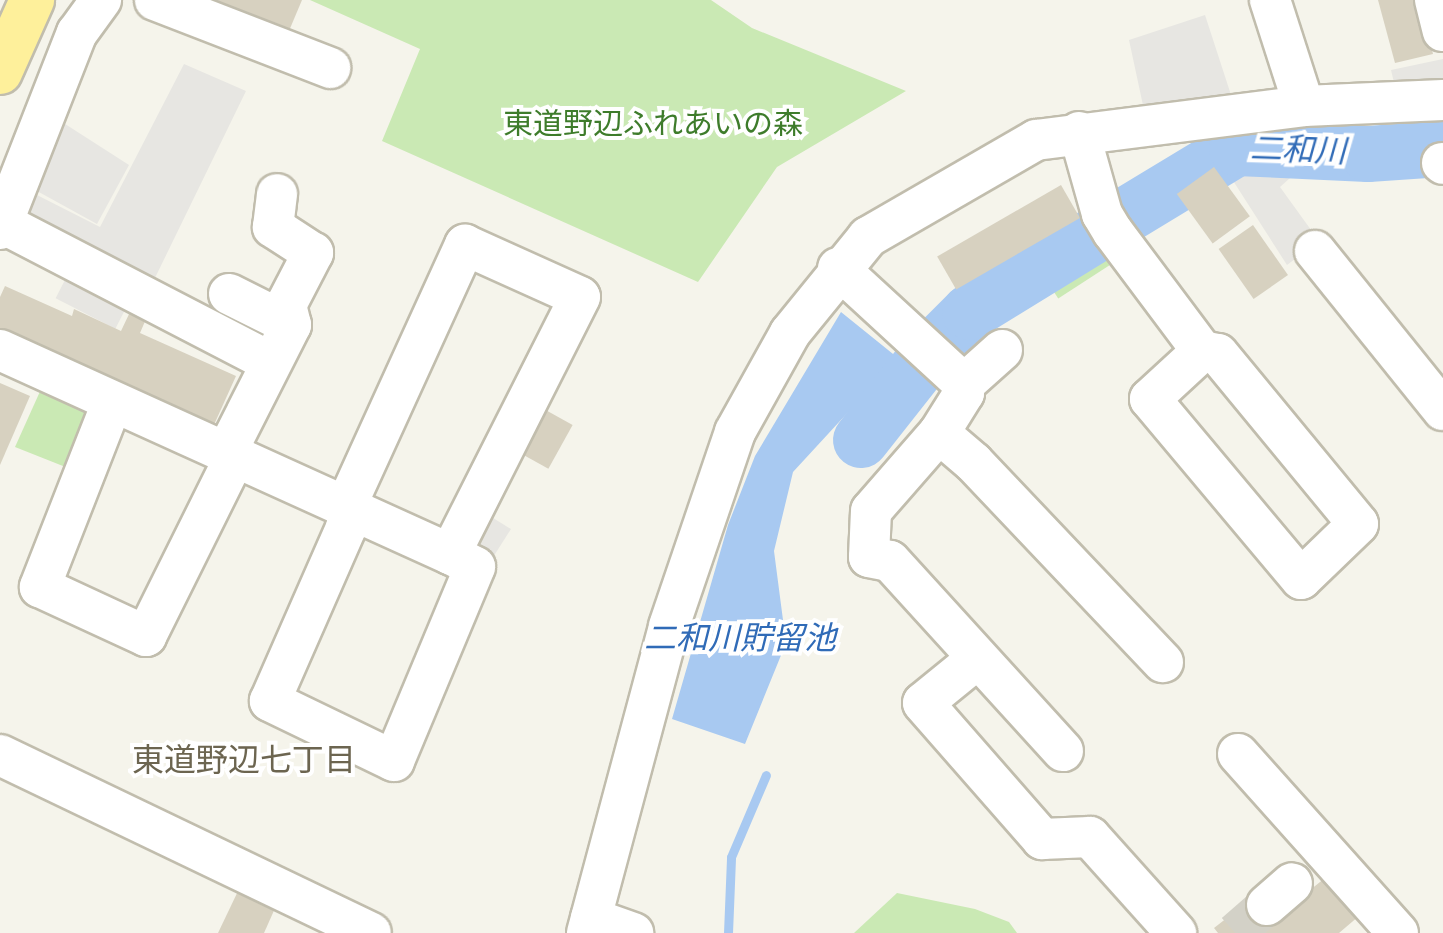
<!DOCTYPE html>
<html>
<head>
<meta charset="utf-8">
<style>
  body { margin:0 }
  #map { position:relative; width:1443px; height:933px; overflow:hidden; background:#f5f4eb; font-family:"Sofia Sans Condensed","Noto Sans JP",sans-serif }
  div>[style] { position:absolute }
  [style*='--x'] { left:calc(var(--x)*1px); top:calc(var(--y)*1px); width:calc(var(--w)*1px); rotate:calc(var(--a)*1deg) }
  .green>* { inset:0; background:#cae9b4; transform-origin:0 0 }
  .parking>* { inset:0; background:#e7e6e2; transform-origin:0 0 }
  .water>* { inset:0; background:#a8c9f1 }
  .stream>* { height:9px; margin:-4.5px; padding:0 4.5px; transform-origin:4.5px; border-radius:4.5px; background:#a8c9f1 }
  .river>* { height:56px; margin:-28px; padding:0 28px; transform-origin:28px; border-radius:28px; background:#a8c9f1 }
  .building>* { inset:0; background:#d7d1c0; transform-origin:0 0 }
  .minor-tunnel>* { height:40px; margin-top:-20px; transform-origin:0; background:repeating-linear-gradient(90deg,#d3d1c7 0 40px,transparent 0 60px) }
  .roads { filter:drop-shadow(2px 0 #c1bdad) drop-shadow(-2px 0 #c1bdad) drop-shadow(0 2px #c1bdad) drop-shadow(0 -2px #c1bdad) }
  .minor>* { height:40px; margin:-20px; padding:0 20px; transform-origin:20px; border-radius:20px; background:#fff }
  .major>* { height:44px; margin:-22px; padding:0 22px; transform-origin:22px; border-radius:22px; background:#fef09b }
  span { translate:-50% -50%; white-space:nowrap; text-align:center; line-height:1.15; -webkit-text-stroke:8px #fff; paint-order:stroke }
  .park-label { font-size:30px; color:#3e7c2b }
  .water-label { font-size:32px; color:#306bb7; font-style:italic }
  .neighbourhood-label { font-size:32px; color:#6c6550 }
</style>
</head>
<body>
<div id="map">
  <div class="green">
    <i style="clip-path:polygon(310px 0,711px 0,752px 28px,906px 91px,777px 167px,698px 282px,382px 141px,420px 49px)"></i>
    <i style="left:1098px;top:244px;width:24px;height:63px;rotate:57deg"></i>
    <i style="clip-path:polygon(42px 387px,91px 410px,73px 470px,15px 447px)"></i>
    <i style="clip-path:polygon(897px 893px,975px 909px,1009px 922px,1017px 933px,854px 933px)"></i>
  </div>
  <div class="parking">
    <i style="clip-path:polygon(1205px 15px,1232px 98px,1144px 110px,1129px 40px)"></i>
    <i style="clip-path:polygon(1443px 59px,1443px 89px,1396px 91px,1391px 70px)"></i>
    <i style="clip-path:polygon(184px 64px,246px 91px,153px 282px,28px 217px,35px 194px,100px 227px)"></i>
    <i style="clip-path:polygon(62px 122px,129px 165px,97px 224px,37px 191px)"></i>
    <i style="clip-path:polygon(1258px 158px,1309px 161px,1280px 187px,1319px 241px,1287px 265px,1230px 176px)"></i>
    <i style="left:67px;top:276px;width:67px;height:25px;rotate:27deg"></i>
    <i style="clip-path:polygon(485px 513px,511px 529px,490px 562px,469px 552px)"></i>
  </div>
  <div class="water">
    <i style="clip-path:polygon(841px 312px,898px 358px,793px 472px,774px 551px,786px 643px,745px 744px,672px 719px,728px 525px,755px 456px)"></i>
  </div>
  <div class="stream">
    <i style="--x:728;--y:933;--w:76;--a:-87.7"></i>
    <i style="--x:731;--y:857;--w:89;--a:-66.9"></i>
  </div>
  <div class="river">
    <i style="--x:1123;--y:217;--w:133;--a:-31.2"></i>
    <i style="--x:1237;--y:148;--w:131;--a:2.6"></i>
    <i style="--x:1368;--y:154;--w:75;--a:-3.8"></i>
    <i style="--x:941;--y:341;--w:41;--a:-45"></i>
    <i style="--x:970;--y:312;--w:149;--a:-31.6"></i>
    <i style="--x:861;--y:440;--w:102;--a:-51.8"></i>
  </div>
  <div class="building">
    <i style="clip-path:polygon(199px 0,302px 0,286px 38px)"></i>
    <i style="clip-path:polygon(1378px 0,1419px 0,1433px 54px,1395px 63px)"></i>
    <i style="left:1214px;top:167px;width:61px;height:46px;rotate:54deg"></i>
    <i style="left:1061px;top:185px;width:38px;height:143px;rotate:60deg"></i>
    <i style="left:1253px;top:225px;width:61px;height:42px;rotate:55deg"></i>
    <i style="clip-path:polygon(5px 286px,72px 316px,74px 309px,121px 331px,130px 312px,146px 319px,140px 333px,236px 376px,208px 438px,0 344px,0 297px)"></i>
    <i style="clip-path:polygon(0 383px,30px 396px,0 465px)"></i>
    <i style="left:542px;top:408px;width:35px;height:50px;rotate:29deg"></i>
    <i style="clip-path:polygon(1325px 878px,1359px 916px,1339px 933px,1218px 933px,1214px 928px,1255px 896px,1274px 919px)"></i>
    <i style="clip-path:polygon(239px 889px,276px 906px,264px 933px,218px 933px)"></i>
  </div>
  <div class="minor-tunnel">
    <i style="--x:1235;--y:933;--w:43;--a:-41.2"></i>
  </div>
  <div class="roads">
    <div class="minor">
      <i style="--x:155;--y:0;--w:188;--a:21.2"></i>
      <i style="--x:1270;--y:0;--w:111;--a:72.2"></i>
      <i style="--x:1435;--y:0;--w:32;--a:76"></i>
      <i style="--x:1079;--y:132;--w:85;--a:74.3"></i>
      <i style="--x:1102;--y:214;--w:21;--a:59"></i>
      <i style="--x:1113;--y:232;--w:149;--a:53.2"></i>
      <i style="--x:1202;--y:351;--w:16;--a:11"></i>
      <i style="--x:1218;--y:354;--w:220;--a:50.5"></i>
      <i style="--x:1358;--y:524;--w:79;--a:136"></i>
      <i style="--x:1301;--y:579;--w:235;--a:-130"></i>
      <i style="--x:1150;--y:399;--w:71;--a:-42.7"></i>
      <i style="--x:1442;--y:163;--w:1;--a:45"></i>
      <i style="--x:2;--y:223;--w:289;--a:27.4"></i>
      <i style="--x:0;--y:229;--w:211;--a:-68.6"></i>
      <i style="--x:77;--y:33;--w:41;--a:-54"></i>
      <i style="--x:465;--y:245;--w:126;--a:24.3"></i>
      <i style="--x:580;--y:297;--w:288;--a:116.8"></i>
      <i style="--x:450;--y:554;--w:28;--a:27"></i>
      <i style="--x:475;--y:567;--w:210;--a:112.7"></i>
      <i style="--x:394;--y:761;--w:138;--a:-154.2"></i>
      <i style="--x:270;--y:701;--w:189;--a:-66.3"></i>
      <i style="--x:346;--y:528;--w:36;--a:-80"></i>
      <i style="--x:352;--y:493;--w:273;--a:-65.5"></i>
      <i style="--x:1315;--y:251;--w:204;--a:51.2"></i>
      <i style="--x:838;--y:268;--w:171;--a:42.6"></i>
      <i style="--x:964;--y:384;--w:9;--a:90"></i>
      <i style="--x:964;--y:393;--w:47;--a:122"></i>
      <i style="--x:939;--y:433;--w:103;--a:131.1"></i>
      <i style="--x:871;--y:511;--w:46;--a:92.5"></i>
      <i style="--x:869;--y:557;--w:21;--a:11"></i>
      <i style="--x:890;--y:561;--w:257;--a:47.7"></i>
      <i style="--x:229;--y:294;--w:69;--a:26.6"></i>
      <i style="--x:0;--y:350;--w:494;--a:24.4"></i>
      <i style="--x:964;--y:384;--w:51;--a:-41.8"></i>
      <i style="--x:112;--y:403;--w:198;--a:111.4"></i>
      <i style="--x:40;--y:587;--w:117;--a:24.8"></i>
      <i style="--x:146;--y:636;--w:198;--a:-63.6"></i>
      <i style="--x:939;--y:433;--w:45;--a:40.5"></i>
      <i style="--x:973;--y:462;--w:276;--a:46.5"></i>
      <i style="--x:225;--y:455;--w:146;--a:-63.1"></i>
      <i style="--x:291;--y:325;--w:21;--a:-104"></i>
      <i style="--x:286;--y:305;--w:59;--a:-62.6"></i>
      <i style="--x:313;--y:253;--w:48;--a:-147"></i>
      <i style="--x:273;--y:227;--w:33;--a:-83"></i>
      <i style="--x:972;--y:663;--w:63;--a:140.8"></i>
      <i style="--x:923;--y:703;--w:181;--a:48.8"></i>
      <i style="--x:1042;--y:839;--w:48;--a:-2.4"></i>
      <i style="--x:1090;--y:837;--w:129;--a:48.1"></i>
      <i style="--x:1238;--y:754;--w:240;--a:48.2"></i>
      <i style="--x:0;--y:755;--w:411;--a:25.6"></i>
      <i style="--x:1267;--y:905;--w:33;--a:-41"></i>
      <i style="--x:591;--y:918;--w:45;--a:19.7"></i>
      <i style="--x:587;--y:933;--w:318;--a:-75"></i>
      <i style="--x:669;--y:626;--w:205;--a:-71.2"></i>
      <i style="--x:735;--y:432;--w:113;--a:-60.9"></i>
      <i style="--x:790;--y:333;--w:124;--a:-50.9"></i>
      <i style="--x:868;--y:237;--w:194;--a:-30"></i>
      <i style="--x:1036;--y:140;--w:270;--a:-7.2"></i>
      <i style="--x:1304;--y:106;--w:139;--a:-2.5"></i>
    </div>
    <div class="major">
      <i style="--x:0;--y:72;--w:79;--a:-66"></i>
    </div>
  </div>
  <div class="park-label">
    <span style="left:653px;top:125px">東道野辺ふれあいの森</span>
  </div>
  <div class="water-label">
    <span style="left:1298px;top:152px;rotate:2deg">二和川</span>
    <span style="left:740px;top:640px">二和川貯留池</span>
  </div>
  <div class="neighbourhood-label">
    <span style="left:244px;top:762px">東道野辺七丁目</span>
  </div>
</div>
</body>
</html>
